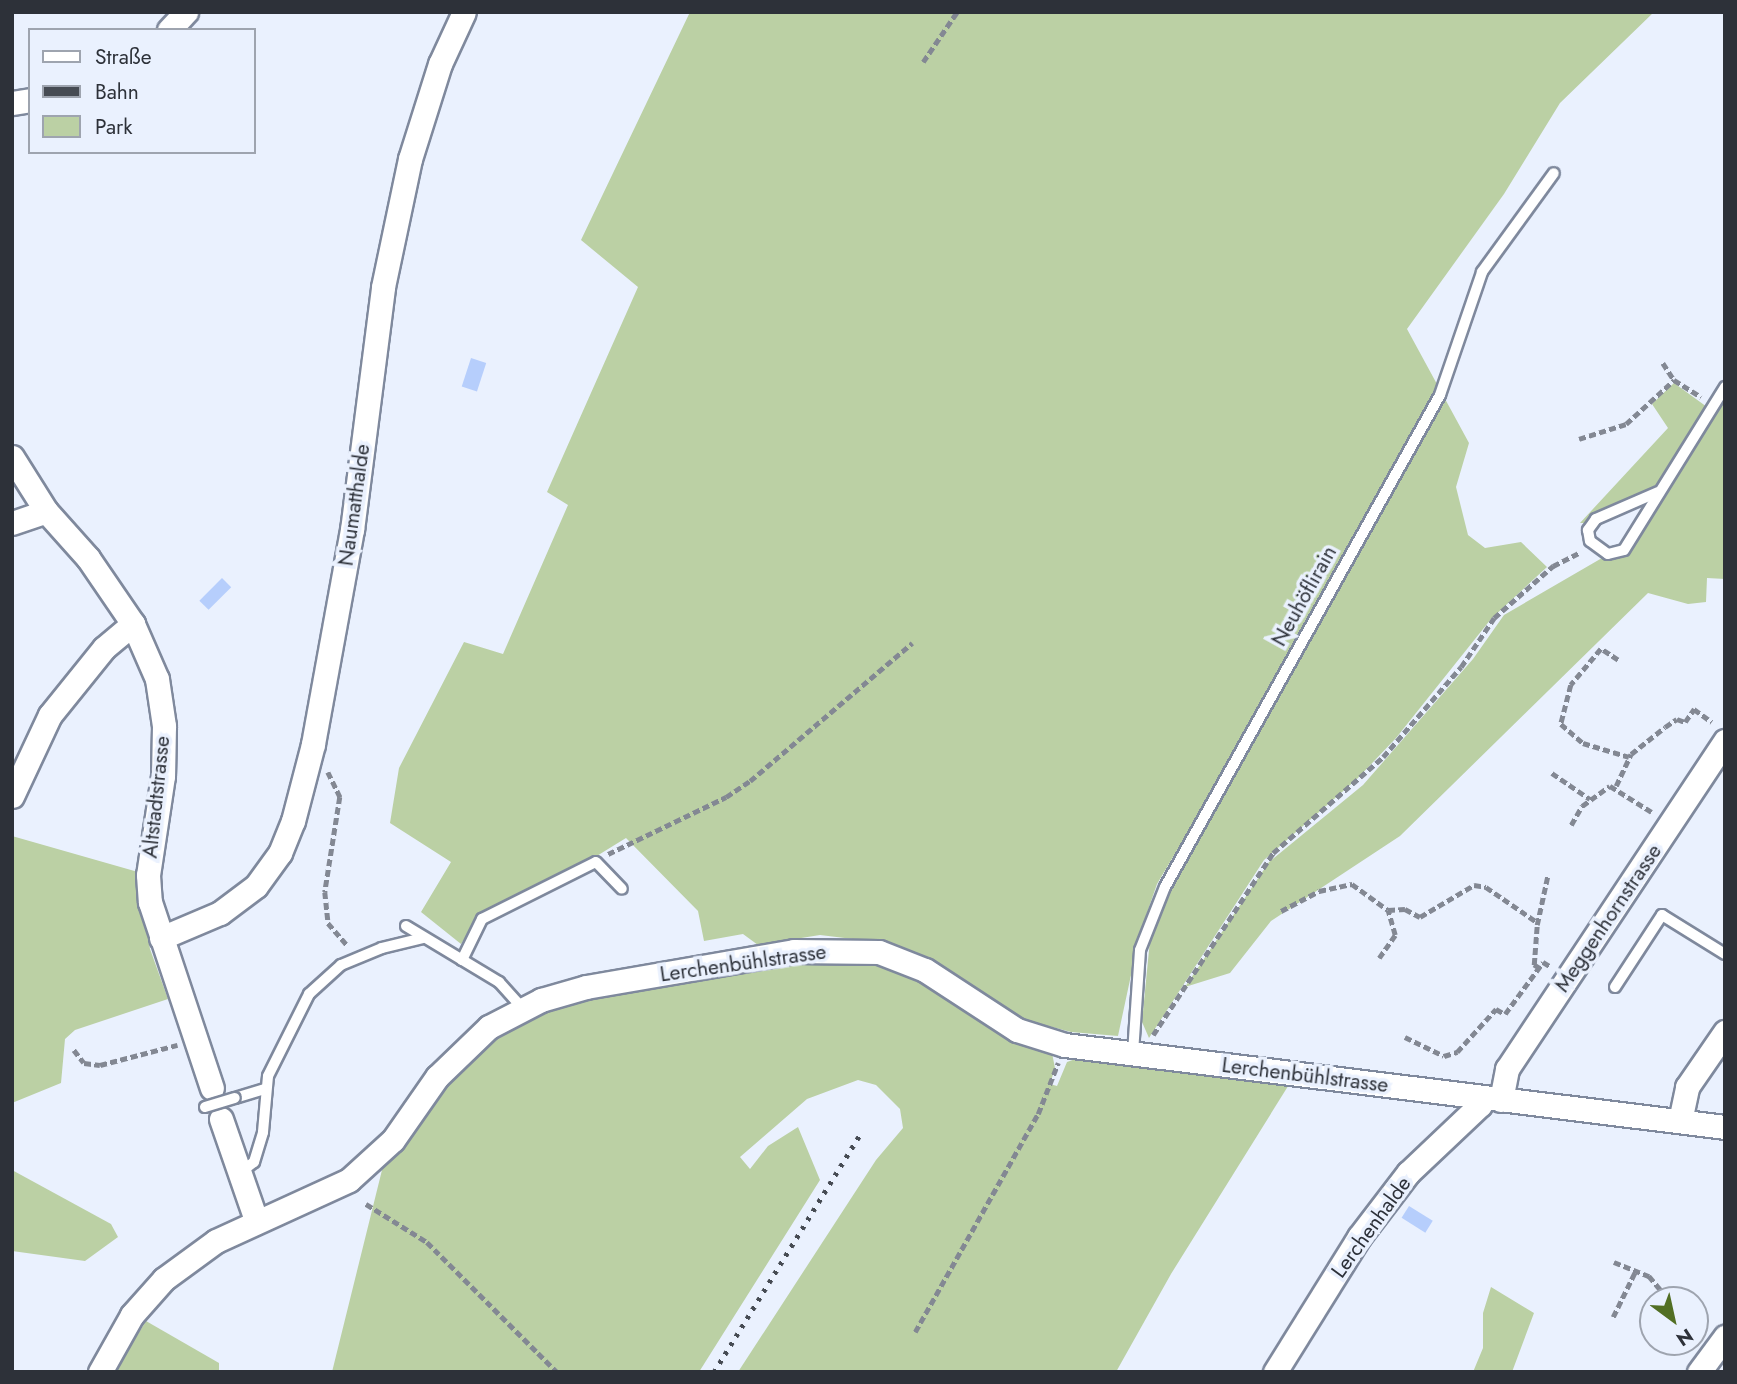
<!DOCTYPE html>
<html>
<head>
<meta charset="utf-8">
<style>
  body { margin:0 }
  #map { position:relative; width:1737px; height:1384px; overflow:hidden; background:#eaf1fe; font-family:Jost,sans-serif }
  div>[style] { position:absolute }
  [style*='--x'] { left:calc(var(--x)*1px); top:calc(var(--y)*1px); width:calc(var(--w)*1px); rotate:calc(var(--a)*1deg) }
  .green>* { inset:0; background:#bbd0a4 }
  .water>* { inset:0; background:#b6cefc; transform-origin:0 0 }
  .path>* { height:4.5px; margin-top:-2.25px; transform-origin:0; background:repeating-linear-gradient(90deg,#838893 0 7px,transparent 0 10.5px) }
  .roads { filter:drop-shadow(2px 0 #7f899d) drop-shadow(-2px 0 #7f899d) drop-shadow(0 2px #7f899d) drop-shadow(0 -2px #7f899d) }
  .lane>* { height:10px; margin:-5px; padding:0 5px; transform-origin:5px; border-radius:5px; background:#fff }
  .street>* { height:23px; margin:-11.5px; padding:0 11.5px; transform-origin:11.5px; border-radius:11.5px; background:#fff }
  .rail>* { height:5px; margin-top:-2.5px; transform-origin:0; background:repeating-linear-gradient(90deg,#464b53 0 3.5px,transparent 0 10.5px) }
  .bridges { filter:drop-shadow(2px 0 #7f899d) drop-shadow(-2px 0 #7f899d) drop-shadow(0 2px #7f899d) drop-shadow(0 -2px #7f899d) }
  .lane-bridge>* { height:10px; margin:-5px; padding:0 5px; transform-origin:5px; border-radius:5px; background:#fff }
  span { translate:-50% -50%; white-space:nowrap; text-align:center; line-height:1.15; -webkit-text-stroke:7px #eaf1fe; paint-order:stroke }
  .street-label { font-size:21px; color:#2d3139 }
  .frame { position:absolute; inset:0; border:14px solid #2d3139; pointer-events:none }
  .legend { position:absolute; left:28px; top:28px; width:228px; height:126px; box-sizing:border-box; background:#eaf1fe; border:2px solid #9ea4af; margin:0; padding:9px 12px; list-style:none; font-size:21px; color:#2d3139 }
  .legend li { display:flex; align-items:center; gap:14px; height:35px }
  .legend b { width:35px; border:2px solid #9ea4af }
  .north { position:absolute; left:1639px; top:1286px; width:70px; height:70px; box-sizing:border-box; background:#eaf1fe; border:2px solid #9ea4af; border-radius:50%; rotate:147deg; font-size:19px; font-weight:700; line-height:28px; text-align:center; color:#2d3139 }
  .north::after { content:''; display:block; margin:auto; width:24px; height:32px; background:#526f24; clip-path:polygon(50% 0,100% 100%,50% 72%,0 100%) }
</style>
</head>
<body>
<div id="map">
  <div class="green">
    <i style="clip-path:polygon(690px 12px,1654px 12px,1560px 103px,1504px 194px,1407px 329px,1469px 443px,1456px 487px,1468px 535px,1485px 548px,1521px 542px,1547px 567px,1491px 619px,1396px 738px,1357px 779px,1264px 860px,1149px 1038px,1142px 1022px,1150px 940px,1164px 898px,1213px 804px,1205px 803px,1157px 884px,1140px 933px,1118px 1036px,1071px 1032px,1018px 1018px,933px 960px,886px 943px,820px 935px,758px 945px,743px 934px,704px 941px,698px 911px,626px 838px,574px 870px,481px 913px,461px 944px,421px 912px,451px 862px,390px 823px,399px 768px,464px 642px,503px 654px,568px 505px,547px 492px,638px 287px,581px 240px)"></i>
    <i style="clip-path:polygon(1674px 383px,1707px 407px,1656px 486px,1588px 523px,1580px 523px,1668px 428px,1652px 404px)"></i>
    <i style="clip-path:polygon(1725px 397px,1725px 579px,1707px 578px,1706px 602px,1688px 604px,1648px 593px,1400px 836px,1271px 921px,1230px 973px,1185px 987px,1269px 862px,1363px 785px,1473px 659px,1504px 615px,1602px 558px,1628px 554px)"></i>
    <i style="clip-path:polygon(12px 836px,138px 872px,150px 949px,168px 999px,75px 1030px,65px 1039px,61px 1083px,12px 1103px)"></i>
    <i style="clip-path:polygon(851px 961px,879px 966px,930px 986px,1000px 1035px,1052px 1053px,1055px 1068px,1050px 1084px,1057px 1086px,1067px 1062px,1081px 1057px,1290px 1083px,1171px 1274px,1116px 1372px,738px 1372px,876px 1160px,903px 1128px,900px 1109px,876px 1085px,858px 1080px,807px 1099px,740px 1157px,750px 1169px,768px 1146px,798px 1127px,820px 1180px,699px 1372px,332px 1372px,382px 1170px,462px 1063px,490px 1039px,546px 1009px,591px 997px,796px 962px)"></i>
    <i style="clip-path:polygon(12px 1170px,111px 1224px,118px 1237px,85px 1261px,12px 1251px)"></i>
    <i style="clip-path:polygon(1491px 1287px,1534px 1313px,1512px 1372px,1473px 1372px,1483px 1348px,1483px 1313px)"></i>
    <i style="clip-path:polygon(146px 1321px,219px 1363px,219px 1372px,114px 1372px)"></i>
  </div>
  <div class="water">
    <i style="left:471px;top:358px;width:16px;height:30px;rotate:18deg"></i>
    <i style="left:222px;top:578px;width:13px;height:32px;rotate:45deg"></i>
    <i style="left:1409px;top:1206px;width:28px;height:14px;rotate:32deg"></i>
  </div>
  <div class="path">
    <i style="--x:923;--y:62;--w:60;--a:-55.8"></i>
    <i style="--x:1663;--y:363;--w:20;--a:57"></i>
    <i style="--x:1579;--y:439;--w:49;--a:-17.7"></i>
    <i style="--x:1626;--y:424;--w:65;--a:-42.5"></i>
    <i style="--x:1674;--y:380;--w:32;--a:32"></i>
    <i style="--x:1618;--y:660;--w:20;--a:-147"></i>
    <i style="--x:1601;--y:649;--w:47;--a:129.8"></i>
    <i style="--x:1571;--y:685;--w:40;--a:104.4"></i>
    <i style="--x:1561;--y:724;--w:29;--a:41"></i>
    <i style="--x:1583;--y:743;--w:48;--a:16.9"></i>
    <i style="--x:328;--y:772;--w:28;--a:64"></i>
    <i style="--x:340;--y:797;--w:96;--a:99"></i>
    <i style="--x:325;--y:892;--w:31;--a:84"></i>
    <i style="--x:328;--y:923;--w:30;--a:49"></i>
    <i style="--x:1552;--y:773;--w:46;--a:34.4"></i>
    <i style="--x:1616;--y:786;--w:35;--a:-65"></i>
    <i style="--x:1631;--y:754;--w:43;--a:-38.5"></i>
    <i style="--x:1665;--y:727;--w:14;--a:-34"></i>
    <i style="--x:1677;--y:719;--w:9;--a:21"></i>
    <i style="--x:1685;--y:722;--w:16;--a:-55"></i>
    <i style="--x:1694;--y:709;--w:22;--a:36"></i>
    <i style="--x:1571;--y:825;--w:22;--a:-60"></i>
    <i style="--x:1582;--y:806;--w:34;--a:-36"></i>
    <i style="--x:1610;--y:786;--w:49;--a:31.8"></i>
    <i style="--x:608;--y:854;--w:131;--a:-25.8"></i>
    <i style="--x:726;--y:797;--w:29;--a:-34"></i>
    <i style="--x:750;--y:781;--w:213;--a:-40.4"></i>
    <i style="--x:1281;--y:911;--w:43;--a:-27.8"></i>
    <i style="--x:1319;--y:891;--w:34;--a:-12"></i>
    <i style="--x:1352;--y:884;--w:44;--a:35.8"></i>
    <i style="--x:1388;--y:910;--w:17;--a:-3"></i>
    <i style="--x:1405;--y:909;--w:17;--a:28"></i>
    <i style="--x:1420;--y:917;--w:63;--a:-30.7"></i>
    <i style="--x:1474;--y:885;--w:12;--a:9"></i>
    <i style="--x:1486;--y:887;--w:62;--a:34.5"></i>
    <i style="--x:1379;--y:958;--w:28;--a:-55"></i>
    <i style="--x:1395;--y:935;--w:26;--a:-106"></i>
    <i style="--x:1539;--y:968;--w:6;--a:-149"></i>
    <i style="--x:1534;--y:965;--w:40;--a:-85.7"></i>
    <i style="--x:1537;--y:925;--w:52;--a:-77.8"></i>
    <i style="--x:1153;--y:1035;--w:218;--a:-56.6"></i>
    <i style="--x:1273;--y:853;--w:146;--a:-41.1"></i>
    <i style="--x:1383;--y:757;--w:119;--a:-49.1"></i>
    <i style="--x:1461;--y:667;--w:59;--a:-56"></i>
    <i style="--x:1494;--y:618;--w:79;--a:-41.4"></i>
    <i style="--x:1553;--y:566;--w:31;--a:-27"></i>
    <i style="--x:1405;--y:1037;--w:43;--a:26"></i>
    <i style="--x:1444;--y:1056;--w:14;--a:-17"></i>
    <i style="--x:1457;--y:1052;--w:58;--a:-47.8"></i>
    <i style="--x:1496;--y:1009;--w:10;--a:29"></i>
    <i style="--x:1505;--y:1014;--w:64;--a:-53.8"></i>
    <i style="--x:1543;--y:962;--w:9;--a:32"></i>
    <i style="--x:74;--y:1050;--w:16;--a:52"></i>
    <i style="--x:84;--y:1063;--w:16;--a:7"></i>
    <i style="--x:100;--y:1065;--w:80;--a:-14.6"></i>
    <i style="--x:366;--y:1204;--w:72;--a:31.9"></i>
    <i style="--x:427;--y:1242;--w:184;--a:45"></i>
    <i style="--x:1614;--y:1262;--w:38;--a:22"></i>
    <i style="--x:1649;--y:1276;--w:31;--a:50"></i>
    <i style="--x:1613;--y:1317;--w:52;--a:-63.9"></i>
    <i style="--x:1695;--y:1324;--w:14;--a:36"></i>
    <i style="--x:915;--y:1332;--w:250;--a:-60.6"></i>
    <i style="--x:1038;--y:1114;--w:55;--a:-68.6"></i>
  </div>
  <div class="roads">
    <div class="lane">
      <i style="--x:1658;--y:492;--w:68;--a:156.5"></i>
      <i style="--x:1596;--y:519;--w:14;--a:126"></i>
      <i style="--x:1588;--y:530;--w:11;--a:80"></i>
      <i style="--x:1590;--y:541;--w:22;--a:36"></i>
      <i style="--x:1608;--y:554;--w:16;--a:-14"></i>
      <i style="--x:1624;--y:550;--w:192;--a:-58.2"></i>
      <i style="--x:406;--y:926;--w:109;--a:31.1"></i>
      <i style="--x:499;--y:982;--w:36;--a:48"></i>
      <i style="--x:462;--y:960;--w:46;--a:-64"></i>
      <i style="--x:482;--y:919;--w:127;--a:-26.6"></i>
      <i style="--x:596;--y:862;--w:37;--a:46"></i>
      <i style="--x:1615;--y:987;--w:86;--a:-56.9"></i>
      <i style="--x:1662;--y:915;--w:74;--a:31.8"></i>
      <i style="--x:1133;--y:1053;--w:103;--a:-86.1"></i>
      <i style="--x:1140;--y:950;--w:68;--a:-68.4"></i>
      <i style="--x:1165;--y:887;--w:564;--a:-60.8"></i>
      <i style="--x:1440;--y:395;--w:130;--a:-71.1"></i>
      <i style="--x:1482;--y:272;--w:122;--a:-54"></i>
      <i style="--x:235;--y:1098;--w:31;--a:-17"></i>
      <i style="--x:238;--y:1174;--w:20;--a:-37"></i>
      <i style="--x:254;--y:1162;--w:31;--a:-73"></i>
      <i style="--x:263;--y:1132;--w:56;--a:-84.9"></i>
      <i style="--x:268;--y:1076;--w:92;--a:-63.4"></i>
      <i style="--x:309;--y:994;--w:43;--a:-42.2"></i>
      <i style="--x:341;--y:965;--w:44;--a:-22.5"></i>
      <i style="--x:382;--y:948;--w:42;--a:-13.7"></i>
    </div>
    <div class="street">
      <i style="--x:169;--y:30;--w:25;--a:-47"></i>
      <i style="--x:12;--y:103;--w:18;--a:-9"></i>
      <i style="--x:12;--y:457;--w:64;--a:57.8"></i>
      <i style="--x:46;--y:511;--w:63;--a:48.2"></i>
      <i style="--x:88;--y:558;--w:80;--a:55.7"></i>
      <i style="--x:133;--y:624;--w:60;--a:66.4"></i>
      <i style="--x:157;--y:679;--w:48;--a:81.5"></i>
      <i style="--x:164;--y:726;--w:50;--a:91.1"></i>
      <i style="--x:163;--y:776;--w:100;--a:98.6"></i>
      <i style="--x:148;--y:875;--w:27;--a:86"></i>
      <i style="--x:150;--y:902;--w:196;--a:71.6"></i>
      <i style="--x:12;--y:523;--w:36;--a:-19"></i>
      <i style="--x:12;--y:796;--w:89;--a:-64.9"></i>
      <i style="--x:50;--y:715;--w:86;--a:-51.1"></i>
      <i style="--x:104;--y:648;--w:38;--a:-40"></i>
      <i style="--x:161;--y:938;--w:64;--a:-23"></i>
      <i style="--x:220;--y:913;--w:45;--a:-36.9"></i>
      <i style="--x:256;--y:886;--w:41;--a:-54"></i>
      <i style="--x:280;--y:853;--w:35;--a:-68"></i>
      <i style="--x:293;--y:821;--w:80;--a:-75.4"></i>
      <i style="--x:313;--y:744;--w:218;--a:-79.7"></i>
      <i style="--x:352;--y:530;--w:245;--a:-82.7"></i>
      <i style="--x:383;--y:287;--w:131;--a:-78.1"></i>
      <i style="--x:410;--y:159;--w:100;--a:-72.5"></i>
      <i style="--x:440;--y:64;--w:57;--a:-65.2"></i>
      <i style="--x:1501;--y:1100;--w:32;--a:-79"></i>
      <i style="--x:1507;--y:1069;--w:394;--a:-56.4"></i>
      <i style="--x:221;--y:1119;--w:107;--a:70.9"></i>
      <i style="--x:1680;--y:1121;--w:35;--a:-78"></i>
      <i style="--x:1687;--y:1087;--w:67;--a:-55.4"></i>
      <i style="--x:100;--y:1372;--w:65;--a:-60.7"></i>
      <i style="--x:132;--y:1315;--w:48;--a:-48.4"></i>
      <i style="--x:164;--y:1279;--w:64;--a:-36.2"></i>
      <i style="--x:216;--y:1241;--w:146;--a:-24.6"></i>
      <i style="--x:349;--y:1180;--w:59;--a:-42.3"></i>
      <i style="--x:393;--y:1140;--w:77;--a:-55.1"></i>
      <i style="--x:437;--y:1077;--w:72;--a:-43.9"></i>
      <i style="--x:489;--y:1027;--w:59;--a:-27.4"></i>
      <i style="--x:541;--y:1000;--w:47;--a:-16.1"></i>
      <i style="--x:586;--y:987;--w:211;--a:-9.8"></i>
      <i style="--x:794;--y:951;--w:85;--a:0.7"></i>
      <i style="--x:879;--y:952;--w:49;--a:21.4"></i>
      <i style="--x:925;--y:970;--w:110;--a:33.1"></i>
      <i style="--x:1017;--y:1030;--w:50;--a:17.4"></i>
      <i style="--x:1065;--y:1045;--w:665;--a:7.08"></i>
      <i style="--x:1275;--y:1372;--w:159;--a:-58.1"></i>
      <i style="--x:1359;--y:1237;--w:81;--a:-52.6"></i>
      <i style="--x:1408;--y:1173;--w:99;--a:-43.4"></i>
      <i style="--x:1480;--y:1105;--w:8;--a:-76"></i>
      <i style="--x:1699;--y:1372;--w:44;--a:-53.4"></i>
    </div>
  </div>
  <div class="rail">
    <i style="--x:714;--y:1372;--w:281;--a:-58.4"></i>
  </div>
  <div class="bridges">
    <div class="lane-bridge">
      <i style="--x:205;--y:1107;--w:31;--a:-17"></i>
    </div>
  </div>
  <div class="street-label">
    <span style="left:354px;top:505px;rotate:-82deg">Naumatthalde</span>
    <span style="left:1304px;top:596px;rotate:-61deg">Neuhöflirain</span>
    <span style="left:156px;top:797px;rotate:-84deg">Altstadtstrasse</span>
    <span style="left:1608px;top:918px;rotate:-56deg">Meggenhornstrasse</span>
    <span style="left:743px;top:963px;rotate:-8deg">Lerchenbühlstrasse</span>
    <span style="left:1305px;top:1075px;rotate:7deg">Lerchenbühlstrasse</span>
    <span style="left:1371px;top:1227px;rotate:-54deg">Lerchenhalde</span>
  </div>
  <div class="frame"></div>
  <ul class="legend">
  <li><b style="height:9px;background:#fff"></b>Straße</li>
  <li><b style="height:9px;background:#464b53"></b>Bahn</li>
  <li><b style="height:19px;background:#bbd0a4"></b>Park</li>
  </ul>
  <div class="north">N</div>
</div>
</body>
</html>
